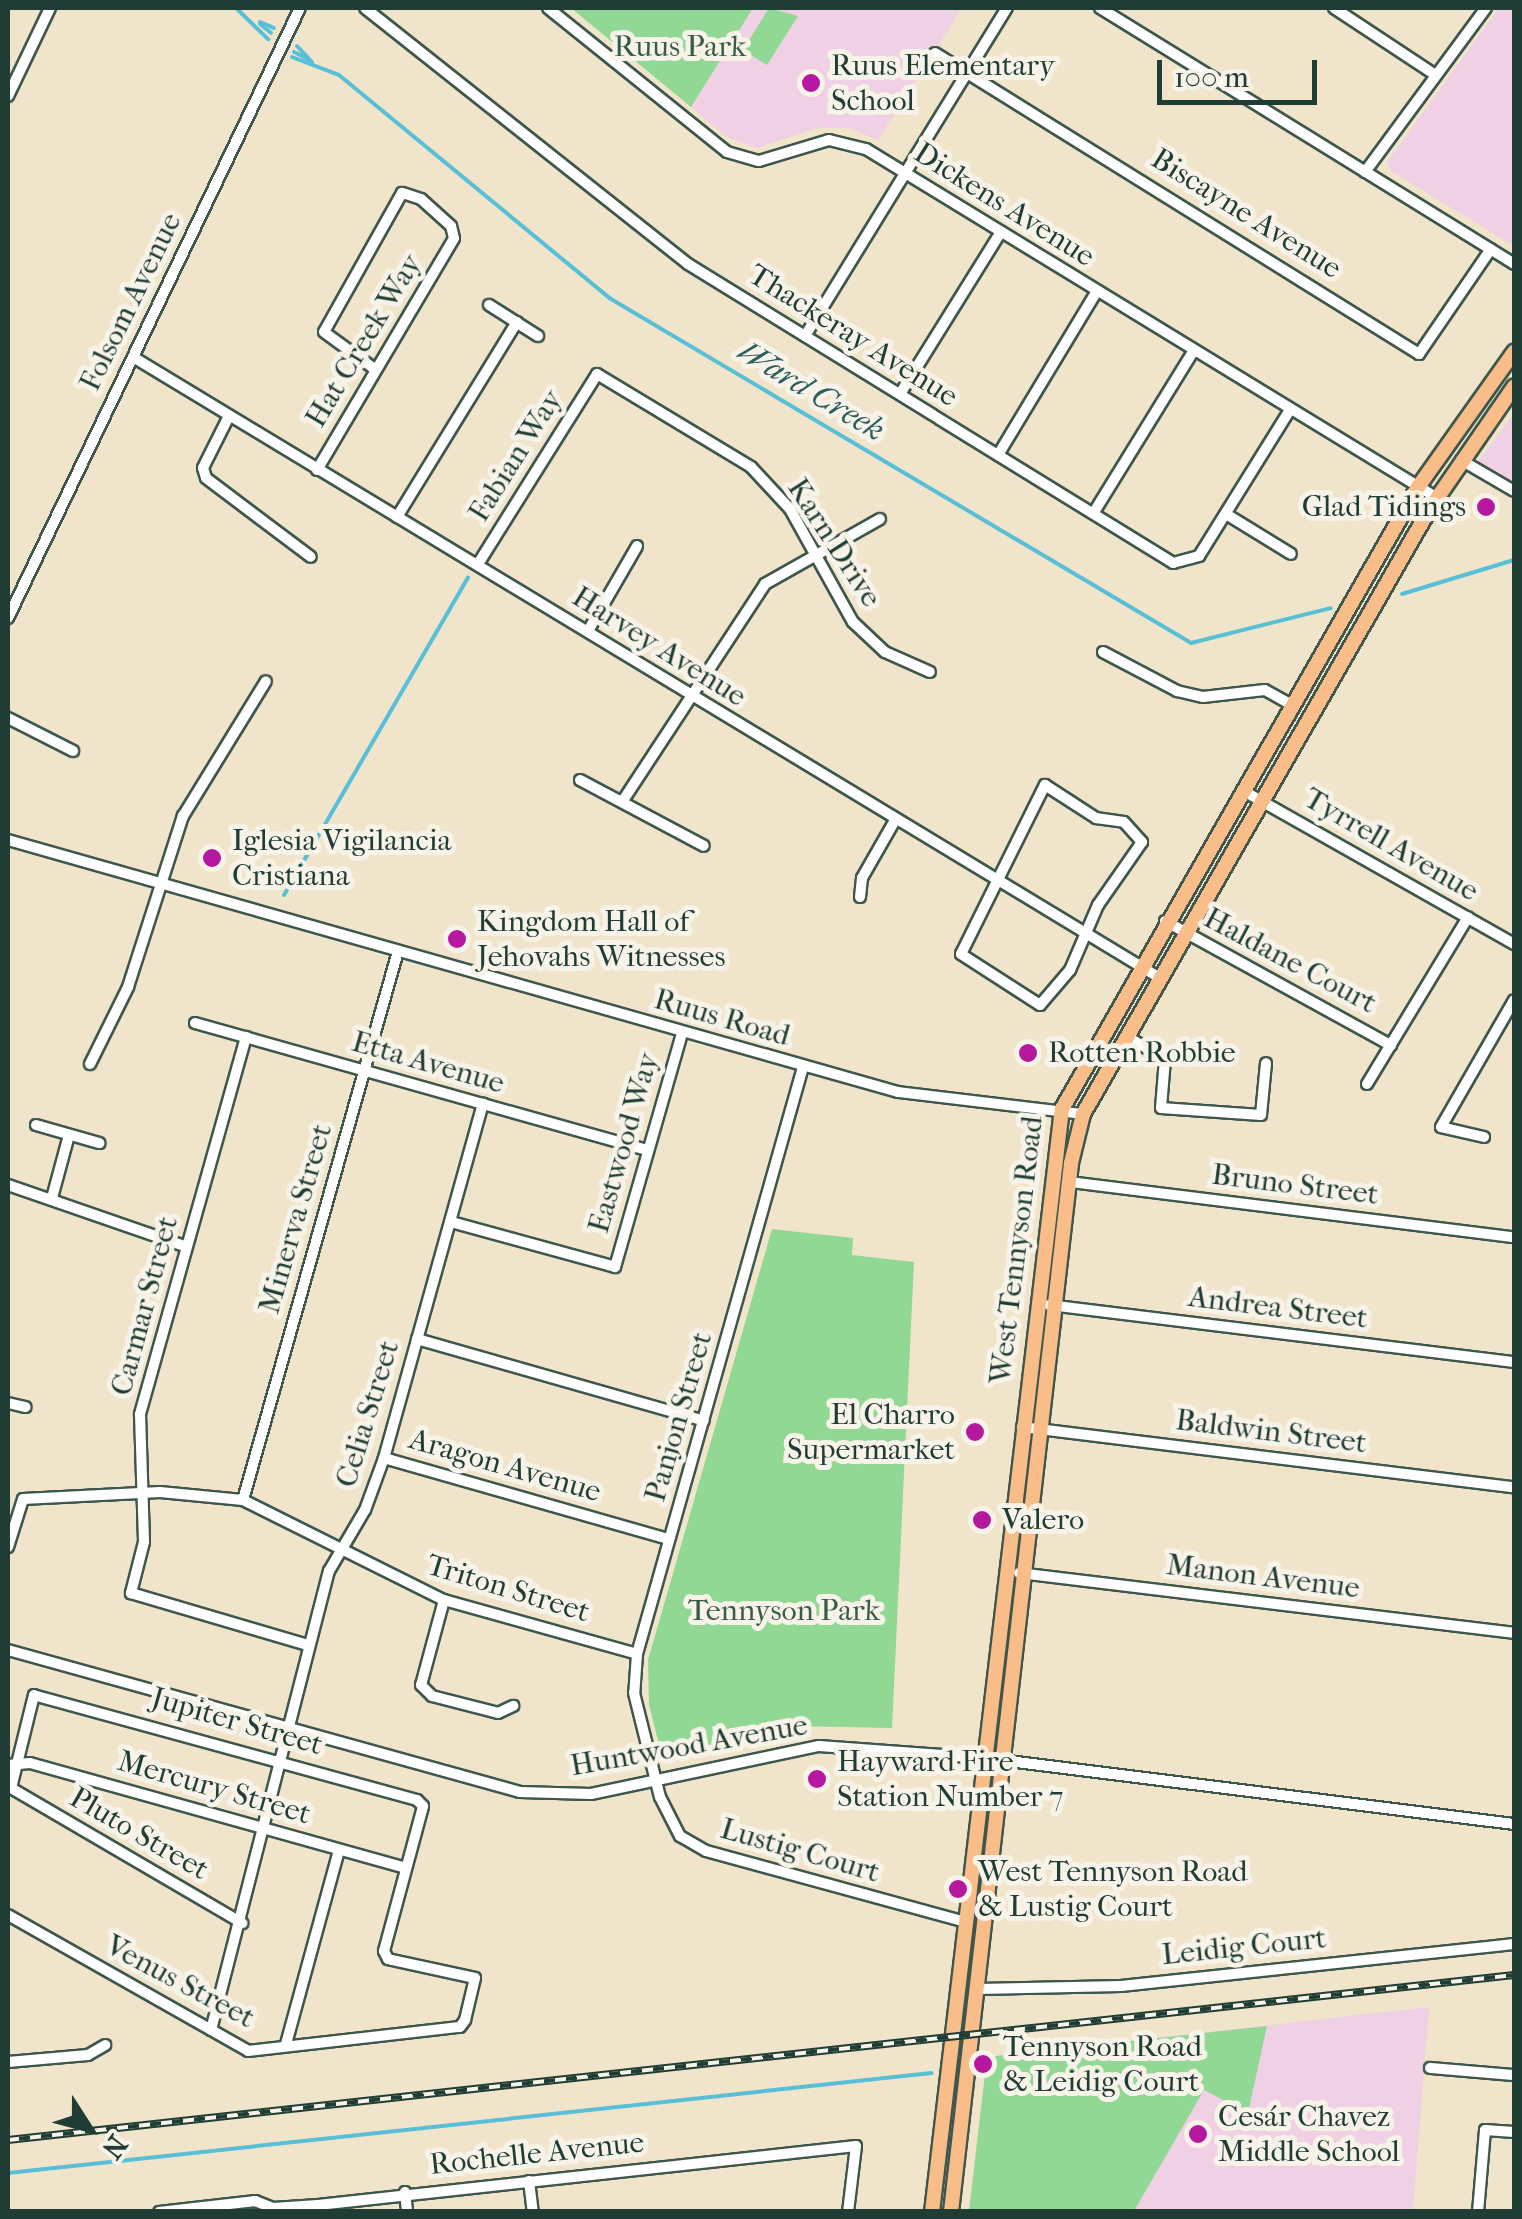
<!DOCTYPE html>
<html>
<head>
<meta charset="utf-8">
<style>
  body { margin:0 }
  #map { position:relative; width:1522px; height:2219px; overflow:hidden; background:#f0e5cb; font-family:"IM FELL French Canon",serif }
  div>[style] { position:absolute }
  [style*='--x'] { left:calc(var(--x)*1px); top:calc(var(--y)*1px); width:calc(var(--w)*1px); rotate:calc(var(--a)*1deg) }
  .built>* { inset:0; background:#f0d0e4 }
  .green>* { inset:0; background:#90d893 }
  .stream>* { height:4px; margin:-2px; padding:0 2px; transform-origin:2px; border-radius:2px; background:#59bfd7 }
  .roads { filter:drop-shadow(2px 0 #3e564b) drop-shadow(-2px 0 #3e564b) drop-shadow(0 2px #3e564b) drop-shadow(0 -2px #3e564b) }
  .minor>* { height:10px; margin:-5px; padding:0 5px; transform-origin:5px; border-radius:5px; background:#fff }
  .major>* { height:14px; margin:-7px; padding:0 7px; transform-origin:7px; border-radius:7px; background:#f8bd89 }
  .rail>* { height:8px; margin-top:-4px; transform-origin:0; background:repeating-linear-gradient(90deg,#f7f3e8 0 11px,#1f3d34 0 22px); box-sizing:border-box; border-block:2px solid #1f3d34 }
  .dots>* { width:28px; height:28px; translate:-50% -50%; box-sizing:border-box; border:5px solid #f7f3e8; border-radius:50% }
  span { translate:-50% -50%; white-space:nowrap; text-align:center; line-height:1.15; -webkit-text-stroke:10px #f7f3e8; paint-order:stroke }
  .park-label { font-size:30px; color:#365c47 }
  .poi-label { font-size:30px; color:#1f3d34 }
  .left { translate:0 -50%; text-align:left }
  .right { translate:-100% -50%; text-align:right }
  .street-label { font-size:30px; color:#1f3d34 }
  .water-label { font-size:32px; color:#2e5e5d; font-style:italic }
  .frame { position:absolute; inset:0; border:10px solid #1f3d34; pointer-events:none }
  .north { position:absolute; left:40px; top:2079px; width:100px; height:100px; -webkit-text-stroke:8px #f7f3e8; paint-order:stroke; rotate:126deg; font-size:28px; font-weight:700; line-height:40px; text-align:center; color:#1f3d34 }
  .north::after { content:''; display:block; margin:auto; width:35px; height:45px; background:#1f3d34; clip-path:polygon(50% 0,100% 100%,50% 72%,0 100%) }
  .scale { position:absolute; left:1157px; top:60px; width:160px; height:45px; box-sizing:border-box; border:5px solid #1f3d34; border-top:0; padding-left:12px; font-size:30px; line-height:35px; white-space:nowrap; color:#1f3d34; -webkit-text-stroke:8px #f7f3e8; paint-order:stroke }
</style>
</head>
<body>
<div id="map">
  <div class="built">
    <i style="clip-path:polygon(753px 8px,962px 8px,878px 140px,849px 128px,818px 128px,756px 148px,727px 137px,691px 107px)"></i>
    <i style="clip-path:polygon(1499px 8px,1514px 8px,1514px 246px,1391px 171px,1387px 162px)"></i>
    <i style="clip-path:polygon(1514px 414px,1514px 482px,1478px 461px)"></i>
    <i style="clip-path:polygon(1429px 2007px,1413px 2211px,969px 2212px,987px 2057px)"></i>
  </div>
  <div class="green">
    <i style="clip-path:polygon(571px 8px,753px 8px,691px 107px)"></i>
    <i style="clip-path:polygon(769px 8px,798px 16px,767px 65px,743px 50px)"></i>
    <i style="clip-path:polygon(772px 1229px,853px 1238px,852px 1255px,914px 1262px,892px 1728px,791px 1726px,671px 1754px,660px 1748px,649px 1705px,648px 1660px)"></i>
    <i style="clip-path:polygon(1267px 2026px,1248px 2113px,1204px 2090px,1134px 2211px,969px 2211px,987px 2057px)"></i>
  </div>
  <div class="stream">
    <i style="--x:236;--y:8;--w:45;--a:44.1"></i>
    <i style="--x:260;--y:22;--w:15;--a:23"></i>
    <i style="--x:260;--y:24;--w:14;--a:39"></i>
    <i style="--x:297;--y:46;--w:22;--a:47"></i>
    <i style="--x:294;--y:52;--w:16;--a:27"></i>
    <i style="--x:292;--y:57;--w:50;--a:21"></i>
    <i style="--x:339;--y:75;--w:352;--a:39.5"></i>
    <i style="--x:611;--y:299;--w:674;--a:30.67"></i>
    <i style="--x:1191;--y:643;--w:144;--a:-14"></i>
    <i style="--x:1402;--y:594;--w:117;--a:-16.9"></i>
    <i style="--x:284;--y:895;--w:367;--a:-59.9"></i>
    <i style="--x:8;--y:2173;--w:929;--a:-6.18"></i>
  </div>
  <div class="roads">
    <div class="minor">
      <i style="--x:365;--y:8;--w:412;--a:38.4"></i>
      <i style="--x:688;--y:264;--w:570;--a:31.65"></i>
      <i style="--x:1173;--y:563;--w:27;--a:-15"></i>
      <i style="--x:1199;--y:556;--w:172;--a:-58.1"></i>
      <i style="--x:548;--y:8;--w:230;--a:38.8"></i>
      <i style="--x:727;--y:152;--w:33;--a:16"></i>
      <i style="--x:759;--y:161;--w:73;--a:-16.7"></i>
      <i style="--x:829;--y:140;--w:38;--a:14"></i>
      <i style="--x:866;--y:149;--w:669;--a:31.43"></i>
      <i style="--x:1100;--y:8;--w:487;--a:31.7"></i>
      <i style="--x:1334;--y:8;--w:120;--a:33.4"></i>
      <i style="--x:935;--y:53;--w:570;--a:31.88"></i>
      <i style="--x:1419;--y:354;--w:127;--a:-55.6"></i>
      <i style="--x:8;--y:96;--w:98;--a:-64.5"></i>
      <i style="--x:1365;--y:172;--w:204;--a:-53.6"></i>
      <i style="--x:489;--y:305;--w:58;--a:32.3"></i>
      <i style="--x:805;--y:336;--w:385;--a:-58.4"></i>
      <i style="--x:133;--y:357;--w:1200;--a:31.16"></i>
      <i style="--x:900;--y:394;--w:191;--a:-58.1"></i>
      <i style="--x:229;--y:416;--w:58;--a:116.6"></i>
      <i style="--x:203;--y:468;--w:10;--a:73"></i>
      <i style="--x:206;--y:478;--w:131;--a:37"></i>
      <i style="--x:998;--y:455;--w:192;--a:-58.9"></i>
      <i style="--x:1461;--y:460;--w:61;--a:30.3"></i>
      <i style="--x:317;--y:470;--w:269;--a:-59.4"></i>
      <i style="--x:454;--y:238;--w:12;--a:-104"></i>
      <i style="--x:451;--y:226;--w:40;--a:-138"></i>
      <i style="--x:421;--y:199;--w:20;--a:-162"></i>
      <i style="--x:402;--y:193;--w:159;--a:119.3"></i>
      <i style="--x:324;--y:332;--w:64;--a:36.2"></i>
      <i style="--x:1094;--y:512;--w:190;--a:-58.3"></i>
      <i style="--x:1226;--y:514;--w:76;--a:31.6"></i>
      <i style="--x:397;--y:517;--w:229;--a:-58.4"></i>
      <i style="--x:478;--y:564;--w:224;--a:-57.9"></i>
      <i style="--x:597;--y:374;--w:180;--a:31.1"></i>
      <i style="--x:751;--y:467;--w:57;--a:47.1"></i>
      <i style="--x:790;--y:509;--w:129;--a:60.9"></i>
      <i style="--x:853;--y:622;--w:44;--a:43.2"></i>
      <i style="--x:885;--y:652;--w:49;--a:24"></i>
      <i style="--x:8;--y:618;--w:676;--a:-64.42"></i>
      <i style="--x:588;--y:631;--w:98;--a:-60"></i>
      <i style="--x:1103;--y:652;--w:84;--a:27.8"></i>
      <i style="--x:1177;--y:691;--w:27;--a:13"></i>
      <i style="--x:1203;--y:697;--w:62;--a:-6.4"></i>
      <i style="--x:1265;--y:690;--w:31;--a:29"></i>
      <i style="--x:8;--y:718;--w:73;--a:26.9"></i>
      <i style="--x:580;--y:780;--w:140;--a:28"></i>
      <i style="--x:1045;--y:785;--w:61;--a:32.9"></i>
      <i style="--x:1096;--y:818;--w:28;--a:8"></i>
      <i style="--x:1124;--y:822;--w:27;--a:48"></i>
      <i style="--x:1142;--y:842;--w:77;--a:124.9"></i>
      <i style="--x:1098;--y:905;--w:71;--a:113.3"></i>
      <i style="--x:1070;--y:970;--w:46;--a:130.6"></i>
      <i style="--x:1040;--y:1005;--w:94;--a:-147.2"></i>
      <i style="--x:961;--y:954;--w:189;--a:-63.6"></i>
      <i style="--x:1242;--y:790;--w:313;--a:29.5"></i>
      <i style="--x:622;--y:802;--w:261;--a:-56.7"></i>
      <i style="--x:765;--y:584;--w:132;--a:-29.5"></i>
      <i style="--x:8;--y:840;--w:925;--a:15.81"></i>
      <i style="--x:898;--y:1092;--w:186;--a:6.8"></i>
      <i style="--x:860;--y:897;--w:19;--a:-84"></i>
      <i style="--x:862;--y:878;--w:64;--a:-60.3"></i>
      <i style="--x:1165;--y:921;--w:258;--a:28.8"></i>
      <i style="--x:195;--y:1023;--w:470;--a:15.7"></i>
      <i style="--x:1126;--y:1036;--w:45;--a:30.5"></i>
      <i style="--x:1165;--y:1059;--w:49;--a:94.7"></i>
      <i style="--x:1161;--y:1108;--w:100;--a:4"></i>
      <i style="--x:1261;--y:1115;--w:52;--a:-84.5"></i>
      <i style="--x:246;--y:1037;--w:392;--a:105.7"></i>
      <i style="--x:140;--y:1414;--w:128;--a:88.2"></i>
      <i style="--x:144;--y:1542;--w:53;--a:104.3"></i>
      <i style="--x:131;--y:1593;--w:184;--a:16.4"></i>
      <i style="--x:90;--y:1064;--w:86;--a:-63.7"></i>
      <i style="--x:128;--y:987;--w:180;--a:-72.2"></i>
      <i style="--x:183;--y:816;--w:158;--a:-58.4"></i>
      <i style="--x:803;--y:1067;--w:610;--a:105.79"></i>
      <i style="--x:637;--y:1654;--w:39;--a:94"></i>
      <i style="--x:634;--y:1693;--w:107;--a:76"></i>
      <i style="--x:660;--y:1797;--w:44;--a:62.9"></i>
      <i style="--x:680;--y:1836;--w:30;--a:30"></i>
      <i style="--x:706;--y:1851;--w:269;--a:15.3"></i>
      <i style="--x:1367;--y:1084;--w:195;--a:-58.8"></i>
      <i style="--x:36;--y:1125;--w:66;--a:15.9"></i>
      <i style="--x:1484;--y:1137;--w:44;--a:-166.9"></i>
      <i style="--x:1441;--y:1127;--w:146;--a:-60.1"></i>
      <i style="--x:1070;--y:1182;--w:447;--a:7.1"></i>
      <i style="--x:8;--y:1185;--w:189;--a:19.1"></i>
      <i style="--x:52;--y:1198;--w:65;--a:-74.9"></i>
      <i style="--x:451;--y:1222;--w:170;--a:15.3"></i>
      <i style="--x:615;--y:1267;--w:243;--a:-74"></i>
      <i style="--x:1049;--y:1305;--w:468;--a:7"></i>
      <i style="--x:417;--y:1339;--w:298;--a:15.9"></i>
      <i style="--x:8;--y:1403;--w:18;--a:13"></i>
      <i style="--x:1022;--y:1427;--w:496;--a:7"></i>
      <i style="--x:384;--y:1458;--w:296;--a:15.9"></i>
      <i style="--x:243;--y:1500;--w:570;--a:-74.23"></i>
      <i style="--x:8;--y:1547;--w:50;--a:-72.6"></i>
      <i style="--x:23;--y:1499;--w:137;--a:-2.9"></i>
      <i style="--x:160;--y:1492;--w:83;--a:5.5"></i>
      <i style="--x:243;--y:1500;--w:225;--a:26.5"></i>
      <i style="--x:444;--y:1600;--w:200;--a:15.6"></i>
      <i style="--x:1019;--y:1573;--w:499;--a:6.9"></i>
      <i style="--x:444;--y:1600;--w:88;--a:105.1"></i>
      <i style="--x:421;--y:1685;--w:16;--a:45"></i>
      <i style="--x:432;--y:1696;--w:68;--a:14.4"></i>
      <i style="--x:498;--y:1713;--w:17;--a:-25"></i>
      <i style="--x:8;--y:1650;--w:531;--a:15.5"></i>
      <i style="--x:520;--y:1792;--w:71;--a:1.6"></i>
      <i style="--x:591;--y:1794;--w:233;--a:-11.9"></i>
      <i style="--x:819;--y:1746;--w:165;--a:4.2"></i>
      <i style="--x:984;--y:1758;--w:534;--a:7.1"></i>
      <i style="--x:8;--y:1765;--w:22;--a:-5"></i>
      <i style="--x:30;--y:1763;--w:390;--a:15.6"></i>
      <i style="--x:8;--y:1915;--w:276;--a:29.5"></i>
      <i style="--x:248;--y:2051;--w:213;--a:-6.5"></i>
      <i style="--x:460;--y:2027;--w:9;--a:-54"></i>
      <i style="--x:465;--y:2020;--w:43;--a:-76.6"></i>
      <i style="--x:475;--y:1978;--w:89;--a:-167.7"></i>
      <i style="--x:388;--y:1959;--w:9;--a:-117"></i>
      <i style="--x:384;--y:1951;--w:150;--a:-74.9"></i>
      <i style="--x:423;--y:1806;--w:8;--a:-135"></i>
      <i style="--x:417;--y:1800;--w:397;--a:-164.7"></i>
      <i style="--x:34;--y:1695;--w:96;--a:103.9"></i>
      <i style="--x:11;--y:1788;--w:268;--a:30.3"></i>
      <i style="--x:978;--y:1989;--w:143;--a:-1.2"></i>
      <i style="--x:1121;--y:1986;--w:395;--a:-6.1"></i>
      <i style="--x:211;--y:2030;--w:474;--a:-75.6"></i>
      <i style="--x:329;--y:1571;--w:71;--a:-59.5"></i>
      <i style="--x:365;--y:1510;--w:55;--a:-69.9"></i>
      <i style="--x:384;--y:1458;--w:368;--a:-74.4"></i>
      <i style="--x:286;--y:2044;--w:201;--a:-74.7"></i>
      <i style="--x:8;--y:2062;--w:80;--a:-5"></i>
      <i style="--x:88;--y:2055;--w:20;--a:-30"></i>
      <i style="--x:1430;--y:2068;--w:84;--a:4.8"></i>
      <i style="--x:529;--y:2181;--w:31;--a:83"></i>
      <i style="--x:405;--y:2192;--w:20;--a:84"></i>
      <i style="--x:159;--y:2212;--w:97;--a:-6.5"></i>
      <i style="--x:255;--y:2201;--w:19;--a:21"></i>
      <i style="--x:273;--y:2208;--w:45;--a:-3.8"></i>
      <i style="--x:318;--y:2205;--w:541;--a:-6.26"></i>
      <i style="--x:856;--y:2146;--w:66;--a:96.9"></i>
      <i style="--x:1478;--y:2212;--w:82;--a:-85.1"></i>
      <i style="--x:1485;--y:2130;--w:29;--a:4"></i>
    </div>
    <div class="major">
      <i style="--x:932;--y:2212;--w:1111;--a:-83.28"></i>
      <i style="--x:1062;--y:1109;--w:717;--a:-60.22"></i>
      <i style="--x:1418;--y:487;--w:166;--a:-54.6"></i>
      <i style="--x:951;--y:2212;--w:1056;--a:-83.47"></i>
      <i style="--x:1071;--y:1163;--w:50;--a:-76.2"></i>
      <i style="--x:1083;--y:1114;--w:696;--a:-60.19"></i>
      <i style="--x:1429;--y:510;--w:150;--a:-55.4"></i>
    </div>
  </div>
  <div class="rail">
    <i style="--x:8;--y:2140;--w:1515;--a:-6.25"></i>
  </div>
  <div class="dots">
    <i style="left:811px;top:83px;background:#b5179e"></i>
    <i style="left:1486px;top:507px;background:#b5179e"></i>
    <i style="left:212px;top:858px;background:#b5179e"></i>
    <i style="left:457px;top:939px;background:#b5179e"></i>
    <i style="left:1028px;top:1053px;background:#b5179e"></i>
    <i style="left:975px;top:1432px;background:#b5179e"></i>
    <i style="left:982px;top:1520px;background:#b5179e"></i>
    <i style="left:817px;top:1779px;background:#b5179e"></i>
    <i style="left:958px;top:1889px;background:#b5179e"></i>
    <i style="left:983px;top:2064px;background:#b5179e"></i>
    <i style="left:1198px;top:2134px;background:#b5179e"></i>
  </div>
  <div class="park-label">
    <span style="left:680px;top:47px">Ruus Park</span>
    <span style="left:784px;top:1611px">Tennyson Park</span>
  </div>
  <div class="poi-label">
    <span class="left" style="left:831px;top:83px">Ruus Elementary<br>School</span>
    <span class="right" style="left:1466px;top:507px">Glad Tidings</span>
    <span class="left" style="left:232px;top:858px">Iglesia Vigilancia<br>Cristiana</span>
    <span class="left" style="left:477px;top:939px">Kingdom Hall of<br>Jehovahs Witnesses</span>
    <span class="left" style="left:1048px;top:1053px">Rotten Robbie</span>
    <span class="right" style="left:955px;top:1432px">El Charro<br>Supermarket</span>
    <span class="left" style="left:1002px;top:1520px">Valero</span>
    <span class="left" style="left:837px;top:1779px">Hayward Fire<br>Station Number 7</span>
    <span class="left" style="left:978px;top:1889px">West Tennyson Road<br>&amp; Lustig Court</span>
    <span class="left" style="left:1003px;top:2064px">Tennyson Road<br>&amp; Leidig Court</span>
    <span class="left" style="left:1218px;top:2134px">Cesár Chavez<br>Middle School</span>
  </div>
  <div class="street-label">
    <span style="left:1004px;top:205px;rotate:32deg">Dickens Avenue</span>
    <span style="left:1246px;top:214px;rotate:32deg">Biscayne Avenue</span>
    <span style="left:131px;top:302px;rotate:-64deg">Folsom Avenue</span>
    <span style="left:853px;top:336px;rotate:32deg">Thackeray Avenue</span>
    <span style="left:364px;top:341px;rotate:-59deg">Hat Creek Way</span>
    <span style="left:516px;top:456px;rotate:-58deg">Fabian Way</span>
    <span style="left:834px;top:543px;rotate:57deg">Karn Drive</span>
    <span style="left:659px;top:647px;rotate:32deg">Harvey Avenue</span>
    <span style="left:1391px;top:845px;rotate:30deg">Tyrrell Avenue</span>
    <span style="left:1290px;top:961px;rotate:28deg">Haldane Court</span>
    <span style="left:722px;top:1018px;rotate:16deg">Ruus Road</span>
    <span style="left:428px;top:1063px;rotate:16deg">Etta Avenue</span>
    <span style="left:624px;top:1143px;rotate:-74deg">Eastwood Way</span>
    <span style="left:1295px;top:1185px;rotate:7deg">Bruno Street</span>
    <span style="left:296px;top:1219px;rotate:-74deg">Minerva Street</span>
    <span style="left:1017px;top:1250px;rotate:-83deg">West Tennyson Road</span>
    <span style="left:145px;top:1306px;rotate:-75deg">Carmar Street</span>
    <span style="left:1278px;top:1308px;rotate:7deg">Andrea Street</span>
    <span style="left:368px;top:1414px;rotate:-73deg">Celia Street</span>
    <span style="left:679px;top:1417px;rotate:-74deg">Panjon Street</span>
    <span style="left:1271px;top:1432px;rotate:7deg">Baldwin Street</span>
    <span style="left:505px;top:1466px;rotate:16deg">Aragon Avenue</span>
    <span style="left:1263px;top:1577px;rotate:7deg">Manon Avenue</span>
    <span style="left:508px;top:1589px;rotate:17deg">Triton Street</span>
    <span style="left:237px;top:1722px;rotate:16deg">Jupiter Street</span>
    <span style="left:689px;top:1746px;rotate:-10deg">Huntwood Avenue</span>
    <span style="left:214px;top:1788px;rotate:16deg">Mercury Street</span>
    <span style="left:139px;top:1834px;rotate:30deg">Pluto Street</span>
    <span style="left:800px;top:1851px;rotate:16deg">Lustig Court</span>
    <span style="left:1244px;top:1947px;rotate:-6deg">Leidig Court</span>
    <span style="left:180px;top:1982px;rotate:28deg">Venus Street</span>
    <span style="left:537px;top:2154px;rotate:-6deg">Rochelle Avenue</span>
  </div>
  <div class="water-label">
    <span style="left:811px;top:391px;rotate:31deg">Ward Creek</span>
  </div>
  <div class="frame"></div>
  <div class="north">N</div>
  <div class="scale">100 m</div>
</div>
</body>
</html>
